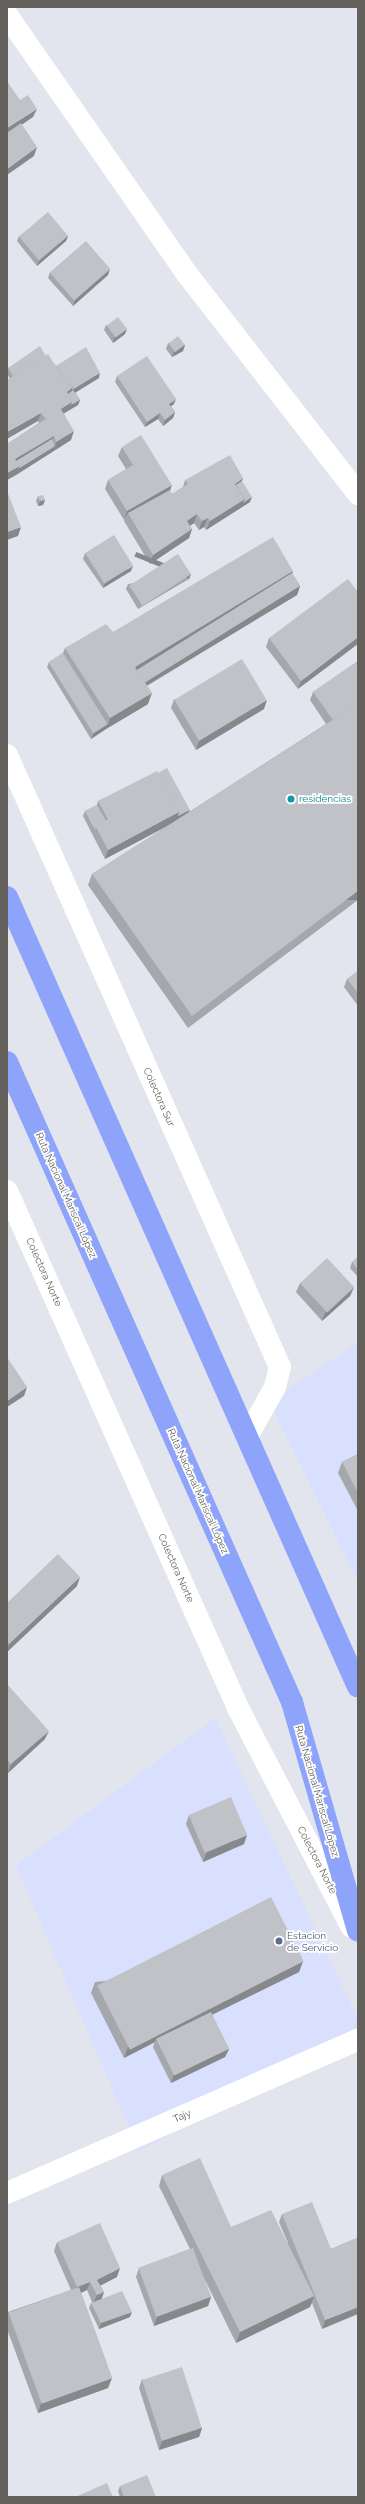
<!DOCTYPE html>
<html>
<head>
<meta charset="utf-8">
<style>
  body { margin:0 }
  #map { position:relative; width:365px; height:2504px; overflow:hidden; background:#e3e5ee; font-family:Raleway,sans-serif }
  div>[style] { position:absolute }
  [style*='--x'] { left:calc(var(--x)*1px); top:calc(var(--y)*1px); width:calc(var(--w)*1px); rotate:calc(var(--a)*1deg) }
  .commercial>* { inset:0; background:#d9e0fd }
  .minor>* { height:22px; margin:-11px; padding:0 11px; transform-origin:11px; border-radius:11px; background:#fff }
  .highway>* { height:22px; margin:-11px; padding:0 11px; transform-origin:11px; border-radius:11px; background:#8ea4fa }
  .wall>* { inset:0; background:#a5a7ac }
  .shaded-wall>* { inset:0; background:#86888c; transform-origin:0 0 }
  .building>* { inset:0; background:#c0c2c8; transform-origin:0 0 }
  .dots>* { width:11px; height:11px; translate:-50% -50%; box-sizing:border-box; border:2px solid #fff; border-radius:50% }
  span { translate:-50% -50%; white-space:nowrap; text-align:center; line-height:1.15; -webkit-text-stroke:3.5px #fff; paint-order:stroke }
  .culture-label { font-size:10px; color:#0d838f }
  .left { translate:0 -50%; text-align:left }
  .street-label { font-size:10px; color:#64605b }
  .service-label { font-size:10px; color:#4e5e75 }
  .frame { position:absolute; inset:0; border:8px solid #64605b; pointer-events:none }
</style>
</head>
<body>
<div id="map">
  <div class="commercial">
    <i style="clip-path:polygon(358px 1343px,358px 1582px,269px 1401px)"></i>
    <i style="clip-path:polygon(215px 1718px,358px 2019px,358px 2037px,139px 2151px,16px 1865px)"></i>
  </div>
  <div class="minor">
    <i style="--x:7;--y:15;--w:315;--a:55.2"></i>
    <i style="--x:187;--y:274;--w:279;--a:52.1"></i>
    <i style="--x:7;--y:755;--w:670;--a:65.96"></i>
    <i style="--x:280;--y:1367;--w:21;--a:104"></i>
    <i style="--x:275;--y:1387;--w:57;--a:119.2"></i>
    <i style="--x:7;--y:1191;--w:566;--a:65.92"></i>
    <i style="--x:238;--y:1708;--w:246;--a:62.6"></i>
    <i style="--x:7;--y:2193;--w:383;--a:-23.6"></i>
  </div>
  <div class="highway">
    <i style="--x:7;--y:897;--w:864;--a:66.04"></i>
    <i style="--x:7;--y:1062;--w:701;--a:66"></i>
    <i style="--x:292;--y:1702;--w:238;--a:73.9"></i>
  </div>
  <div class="wall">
    <i style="clip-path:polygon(19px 236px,68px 236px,66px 241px,37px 266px,17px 241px)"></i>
    <i style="clip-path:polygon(50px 272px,108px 275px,73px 306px,48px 278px)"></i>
    <i style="clip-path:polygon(106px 325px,125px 334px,113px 343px,104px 330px)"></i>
    <i style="clip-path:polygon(168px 343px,185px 345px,183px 351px,172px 357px,166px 349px)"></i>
    <i style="clip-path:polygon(46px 356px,56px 366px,99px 378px,75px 392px,80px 400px,78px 405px,64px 413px,71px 440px,16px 475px,7px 480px,7px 444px,39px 423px,7px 374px,7px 370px,8px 368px)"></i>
    <i style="clip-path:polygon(117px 376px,174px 404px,171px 406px,175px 412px,173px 418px,163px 426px,158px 419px,145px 427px,115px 382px)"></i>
    <i style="clip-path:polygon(122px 447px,170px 491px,172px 494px,183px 487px,185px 480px,242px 482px,250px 502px,206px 530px,204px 527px,199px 530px,194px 523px,190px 526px,192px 529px,189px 538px,150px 564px,124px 521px,125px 518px,124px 520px,105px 489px,108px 480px,126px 469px,118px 456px)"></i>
    <i style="clip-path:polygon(38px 496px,45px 500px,43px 505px,38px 506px,36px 501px)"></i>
    <i style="clip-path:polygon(85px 553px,131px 571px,103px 588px,83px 559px)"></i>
    <i style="clip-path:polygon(293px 571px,292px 573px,300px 586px,297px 595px,147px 686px,148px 704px,106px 729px,91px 739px,47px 667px,49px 662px,63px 653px,65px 648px,113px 632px)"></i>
    <i style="clip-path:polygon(191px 574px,189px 579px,138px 609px,126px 589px,128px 584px)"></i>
    <i style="clip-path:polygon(358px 592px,298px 689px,266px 647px,269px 638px)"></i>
    <i style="clip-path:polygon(358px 661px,358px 900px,188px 1028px,88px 885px,92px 874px,169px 825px,105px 859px,83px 816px,85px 811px,97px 805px,98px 801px,158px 773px,189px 812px,326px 724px,310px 700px,313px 692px)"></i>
    <i style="clip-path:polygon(174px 699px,264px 709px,196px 750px,171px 708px)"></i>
    <i style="clip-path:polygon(358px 971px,358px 1006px,344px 987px,347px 979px)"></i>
    <i style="clip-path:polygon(358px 1257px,358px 1277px,350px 1268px,352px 1262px)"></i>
    <i style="clip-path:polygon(300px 1283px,354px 1287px,350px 1296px,322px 1321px,296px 1292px)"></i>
    <i style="clip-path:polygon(358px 1454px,358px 1511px,338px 1473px,342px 1462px)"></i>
    <i style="clip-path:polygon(77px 1586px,7px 1652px,7px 1603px)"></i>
    <i style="clip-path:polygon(7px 1684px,45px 1739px,8px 1773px,7px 1772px)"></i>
    <i style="clip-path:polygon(189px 1815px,244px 1844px,203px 1862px,186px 1824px)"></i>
    <i style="clip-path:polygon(303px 1961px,299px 1972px,212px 2015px,229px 2049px,225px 2057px,171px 2083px,153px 2047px,155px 2042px,124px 2058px,91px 1993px,95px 1982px)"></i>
    <i style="clip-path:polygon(162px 2175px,231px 2227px,288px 2243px,279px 2222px,282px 2214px,331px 2249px,357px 2238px,322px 2329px,312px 2303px,310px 2307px,236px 2343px,203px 2276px,211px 2297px,208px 2306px,154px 2326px,136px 2277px,139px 2268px,190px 2249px,159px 2186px)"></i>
    <i style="clip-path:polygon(57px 2242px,117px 2277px,100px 2285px,104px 2292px,101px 2299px,130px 2317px,99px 2329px,89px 2308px,91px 2303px,92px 2302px,87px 2290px,81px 2293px,112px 2378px,108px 2388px,38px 2413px,7px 2329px,7px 2316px,8px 2312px,71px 2290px,54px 2251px)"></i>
    <i style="clip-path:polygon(142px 2379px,202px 2428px,199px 2437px,159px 2450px,139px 2388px)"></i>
    <i style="clip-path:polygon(120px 2486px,156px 2497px,120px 2497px,118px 2491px)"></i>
  </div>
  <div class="shaded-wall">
    <i style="clip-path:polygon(37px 109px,33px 117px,7px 135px,7px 128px)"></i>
    <i style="clip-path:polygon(37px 147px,34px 156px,7px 175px,7px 169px)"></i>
    <i style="clip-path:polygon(68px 236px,66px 241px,37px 266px,39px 261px)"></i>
    <i style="clip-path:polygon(110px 269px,108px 275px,73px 306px,75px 300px)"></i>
    <i style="clip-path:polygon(127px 329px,125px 334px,113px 343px,114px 338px)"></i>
    <i style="clip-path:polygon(185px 345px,183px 351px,172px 357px,174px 352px)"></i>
    <i style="clip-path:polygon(100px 373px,99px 378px,70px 396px,67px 392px,73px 387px)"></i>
    <i style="clip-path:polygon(176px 399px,174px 404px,167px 409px,169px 404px)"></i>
    <i style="clip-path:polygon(80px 400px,78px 405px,58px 417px,61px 409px,72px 402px)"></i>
    <i style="clip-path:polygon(175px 412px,173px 418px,163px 426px,165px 420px)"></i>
    <i style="clip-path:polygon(41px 413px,38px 421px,7px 439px,7px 432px)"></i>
    <i style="clip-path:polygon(160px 413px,158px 419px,145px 427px,147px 422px)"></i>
    <i style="clip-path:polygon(74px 431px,71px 440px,16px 475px,18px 469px,55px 446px,56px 442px)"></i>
    <i style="clip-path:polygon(54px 436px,50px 444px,16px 466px,15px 459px)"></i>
    <i style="clip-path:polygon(20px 466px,16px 475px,7px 480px,7px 473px)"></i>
    <i style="clip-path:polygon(243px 478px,240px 487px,235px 490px,235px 484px)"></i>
    <i style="clip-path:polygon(172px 485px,169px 494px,128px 513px,125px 518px,124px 520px,127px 511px)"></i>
    <i style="clip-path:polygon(252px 497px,250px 502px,206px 530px,210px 521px,245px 499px)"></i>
    <i style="clip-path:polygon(45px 500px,43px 505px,38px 506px,40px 501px)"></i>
    <i style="clip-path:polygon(197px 514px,194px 523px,184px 530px,187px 521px)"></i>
    <i style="clip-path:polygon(208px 518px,204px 527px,199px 530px,202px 521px)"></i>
    <i style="clip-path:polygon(21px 527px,18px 536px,7px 540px,7px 532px)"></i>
    <i style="clip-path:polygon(192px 529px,189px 538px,150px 564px,153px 555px)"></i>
    <i style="clip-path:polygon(133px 566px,131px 571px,103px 588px,105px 583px)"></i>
    <i style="clip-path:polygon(293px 571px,289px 581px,138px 674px,135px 667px)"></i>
    <i style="left:191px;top:574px;width:5px;height:59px;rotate:112deg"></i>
    <i style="clip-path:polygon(300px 586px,297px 595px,139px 690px,143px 682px)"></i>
    <i style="clip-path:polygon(358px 637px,358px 644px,298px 689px,301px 681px)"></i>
    <i style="clip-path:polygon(152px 693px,148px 704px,106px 729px,91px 739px,93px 734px,108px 724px,110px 718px)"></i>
    <i style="clip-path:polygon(267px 700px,264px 709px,196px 750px,199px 741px)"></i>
    <i style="clip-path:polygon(190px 810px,188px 815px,105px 859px,108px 850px,179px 812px)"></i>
    <i style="left:358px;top:891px;width:9px;height:208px;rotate:90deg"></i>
    <i style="clip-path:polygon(354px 1287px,350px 1296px,322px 1321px,325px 1313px)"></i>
    <i style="clip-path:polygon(27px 1387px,24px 1396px,7px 1407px,7px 1401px)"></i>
    <i style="clip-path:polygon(80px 1577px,77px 1586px,7px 1652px,9px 1644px)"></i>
    <i style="clip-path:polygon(49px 1731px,45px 1739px,8px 1773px,11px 1764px)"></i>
    <i style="clip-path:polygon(247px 1835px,244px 1844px,203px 1862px,206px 1853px)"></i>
    <i style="clip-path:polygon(303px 1961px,299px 1972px,158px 2041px,156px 2038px,155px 2042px,124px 2058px,128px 2047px)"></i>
    <i style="clip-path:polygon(229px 2049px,225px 2057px,171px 2083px,174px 2074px)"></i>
    <i style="clip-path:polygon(120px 2268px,117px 2277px,94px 2289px,97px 2280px)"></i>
    <i style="clip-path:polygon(90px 2282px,87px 2290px,74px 2296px,77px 2287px)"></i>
    <i style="clip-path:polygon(104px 2292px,101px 2301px,93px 2304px,97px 2295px)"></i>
    <i style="clip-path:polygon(314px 2296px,310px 2307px,236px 2343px,240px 2332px)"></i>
    <i style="clip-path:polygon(211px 2297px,208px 2306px,154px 2326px,157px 2317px)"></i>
    <i style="clip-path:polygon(358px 2307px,358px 2314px,322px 2329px,325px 2320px)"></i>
    <i style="clip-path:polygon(132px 2312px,130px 2317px,99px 2329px,101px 2323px)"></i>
    <i style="clip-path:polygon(112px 2378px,108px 2388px,38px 2413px,41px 2403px)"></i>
    <i style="clip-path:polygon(202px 2428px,199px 2437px,159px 2450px,162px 2441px)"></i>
  </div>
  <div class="building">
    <i style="clip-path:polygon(7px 81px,20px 100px,28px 95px,37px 109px,7px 128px)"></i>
    <i style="clip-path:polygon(21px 123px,37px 147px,7px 169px,7px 133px)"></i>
    <i style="left:48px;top:212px;width:31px;height:38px;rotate:50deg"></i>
    <i style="left:86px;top:241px;width:37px;height:48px;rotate:49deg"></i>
    <i style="left:118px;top:317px;width:15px;height:14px;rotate:53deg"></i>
    <i style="left:178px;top:336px;width:11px;height:12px;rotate:52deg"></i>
    <i style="clip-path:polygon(40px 346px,46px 356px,13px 376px,8px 368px)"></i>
    <i style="clip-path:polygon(86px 347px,100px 373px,72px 390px,73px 387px,71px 384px,68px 385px,56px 366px)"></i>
    <i style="clip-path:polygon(48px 354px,68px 385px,71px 384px,73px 387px,67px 392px,72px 402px,61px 409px,74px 431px,56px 442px,54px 436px,15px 459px,20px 466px,7px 473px,7px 444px,46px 419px,41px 413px,7px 432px,7px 380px)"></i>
    <i style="clip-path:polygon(147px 356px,176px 399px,169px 404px,175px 412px,165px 420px,160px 413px,147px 422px,117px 376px)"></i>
    <i style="clip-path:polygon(73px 390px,80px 400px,71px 405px,72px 402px,68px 394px)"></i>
    <i style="clip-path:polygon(141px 435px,172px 485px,127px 511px,108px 480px,133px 465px,122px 447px)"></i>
    <i style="clip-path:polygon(52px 439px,55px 446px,18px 469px,20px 466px,16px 461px)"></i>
    <i style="clip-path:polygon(230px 455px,243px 478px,235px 484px,245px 499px,210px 521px,208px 518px,202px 521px,197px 514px,187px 521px,192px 529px,153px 555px,128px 513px,170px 490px,172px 494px,188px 484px,185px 480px)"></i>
    <i style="clip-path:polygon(242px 481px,252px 497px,243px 503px,245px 499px,236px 485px)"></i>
    <i style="clip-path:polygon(7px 491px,21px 527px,7px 532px)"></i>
    <i style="clip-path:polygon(43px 495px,45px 500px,40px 501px,38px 496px)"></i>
    <i style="left:114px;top:535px;width:36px;height:34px;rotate:58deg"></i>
    <i style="clip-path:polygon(273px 537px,293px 571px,135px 667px,152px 693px,110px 718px,65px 648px,106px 624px,113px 632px)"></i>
    <i style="left:178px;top:554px;width:24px;height:58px;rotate:57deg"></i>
    <i style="left:292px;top:573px;width:15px;height:183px;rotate:58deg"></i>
    <i style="clip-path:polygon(348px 579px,358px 592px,358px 637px,301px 681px,269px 638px)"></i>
    <i style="left:63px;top:653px;width:84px;height:17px;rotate:58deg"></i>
    <i style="left:242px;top:659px;width:48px;height:79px;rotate:59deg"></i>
    <i style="clip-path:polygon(358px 661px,358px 704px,333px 720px,313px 692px)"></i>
    <i style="clip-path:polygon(358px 704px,358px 891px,192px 1016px,92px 874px)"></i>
    <i style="clip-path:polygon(167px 768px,190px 810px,178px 816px,179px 812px,158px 773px)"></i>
    <i style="clip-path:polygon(157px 771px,179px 812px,108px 850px,96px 827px,108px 819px,98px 801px)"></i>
    <i style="clip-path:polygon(97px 805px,106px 821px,96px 827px,95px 830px,85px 811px)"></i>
    <i style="clip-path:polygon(358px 971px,358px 993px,347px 979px)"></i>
    <i style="clip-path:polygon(358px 1257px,358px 1270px,352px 1262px)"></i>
    <i style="left:327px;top:1258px;width:40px;height:37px;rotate:47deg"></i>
    <i style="clip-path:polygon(7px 1357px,27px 1387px,7px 1401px)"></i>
    <i style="clip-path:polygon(358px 1454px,358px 1493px,342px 1462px)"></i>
    <i style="clip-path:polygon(58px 1554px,80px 1577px,9px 1644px,7px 1642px,7px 1603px)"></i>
    <i style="clip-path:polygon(7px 1684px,49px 1731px,11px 1764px,7px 1760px)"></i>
    <i style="left:231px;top:1797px;width:41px;height:46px;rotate:67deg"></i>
    <i style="left:271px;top:1897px;width:72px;height:195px;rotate:63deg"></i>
    <i style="left:211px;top:2012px;width:41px;height:61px;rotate:64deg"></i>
    <i style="clip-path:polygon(200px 2158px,231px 2227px,271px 2210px,314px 2296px,240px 2332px,162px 2175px)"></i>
    <i style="clip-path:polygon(312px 2202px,331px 2249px,357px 2238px,358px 2240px,358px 2307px,325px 2320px,282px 2214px)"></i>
    <i style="clip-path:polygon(100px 2223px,120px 2268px,97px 2280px,104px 2292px,97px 2295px,90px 2282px,77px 2287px,57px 2242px)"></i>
    <i style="left:193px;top:2248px;width:52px;height:58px;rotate:70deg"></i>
    <i style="left:79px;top:2287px;width:97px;height:75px;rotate:70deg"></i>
    <i style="clip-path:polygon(122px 2291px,132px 2312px,101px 2323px,91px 2303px)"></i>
    <i style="left:182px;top:2367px;width:64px;height:42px;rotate:72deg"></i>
    <i style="clip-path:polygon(147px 2475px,156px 2497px,124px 2497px,120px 2486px)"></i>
    <i style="clip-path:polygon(107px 2483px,113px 2497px,75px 2497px)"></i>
  </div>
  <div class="dots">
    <i style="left:291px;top:799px;background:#0f9aa8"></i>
    <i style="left:279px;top:1941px;background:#5c6f8a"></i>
  </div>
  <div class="culture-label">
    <span class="left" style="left:299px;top:799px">residencias</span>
  </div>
  <div class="street-label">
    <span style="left:159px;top:1097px;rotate:66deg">Colectora Sur</span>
    <span style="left:66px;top:1195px;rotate:66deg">Ruta Nacional Mariscal López</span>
    <span style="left:44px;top:1272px;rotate:66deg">Colectora Norte</span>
    <span style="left:198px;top:1491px;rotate:66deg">Ruta Nacional Mariscal López</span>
    <span style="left:176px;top:1568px;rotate:66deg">Colectora Norte</span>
    <span style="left:317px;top:1791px;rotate:74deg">Ruta Nacional Mariscal López</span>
    <span style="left:317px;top:1860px;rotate:63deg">Colectora Norte</span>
    <span style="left:182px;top:2116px;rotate:-24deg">Tajy</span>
  </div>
  <div class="service-label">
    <span class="left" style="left:287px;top:1941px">Estacion<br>de Servicio</span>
  </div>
  <div class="frame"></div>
</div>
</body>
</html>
